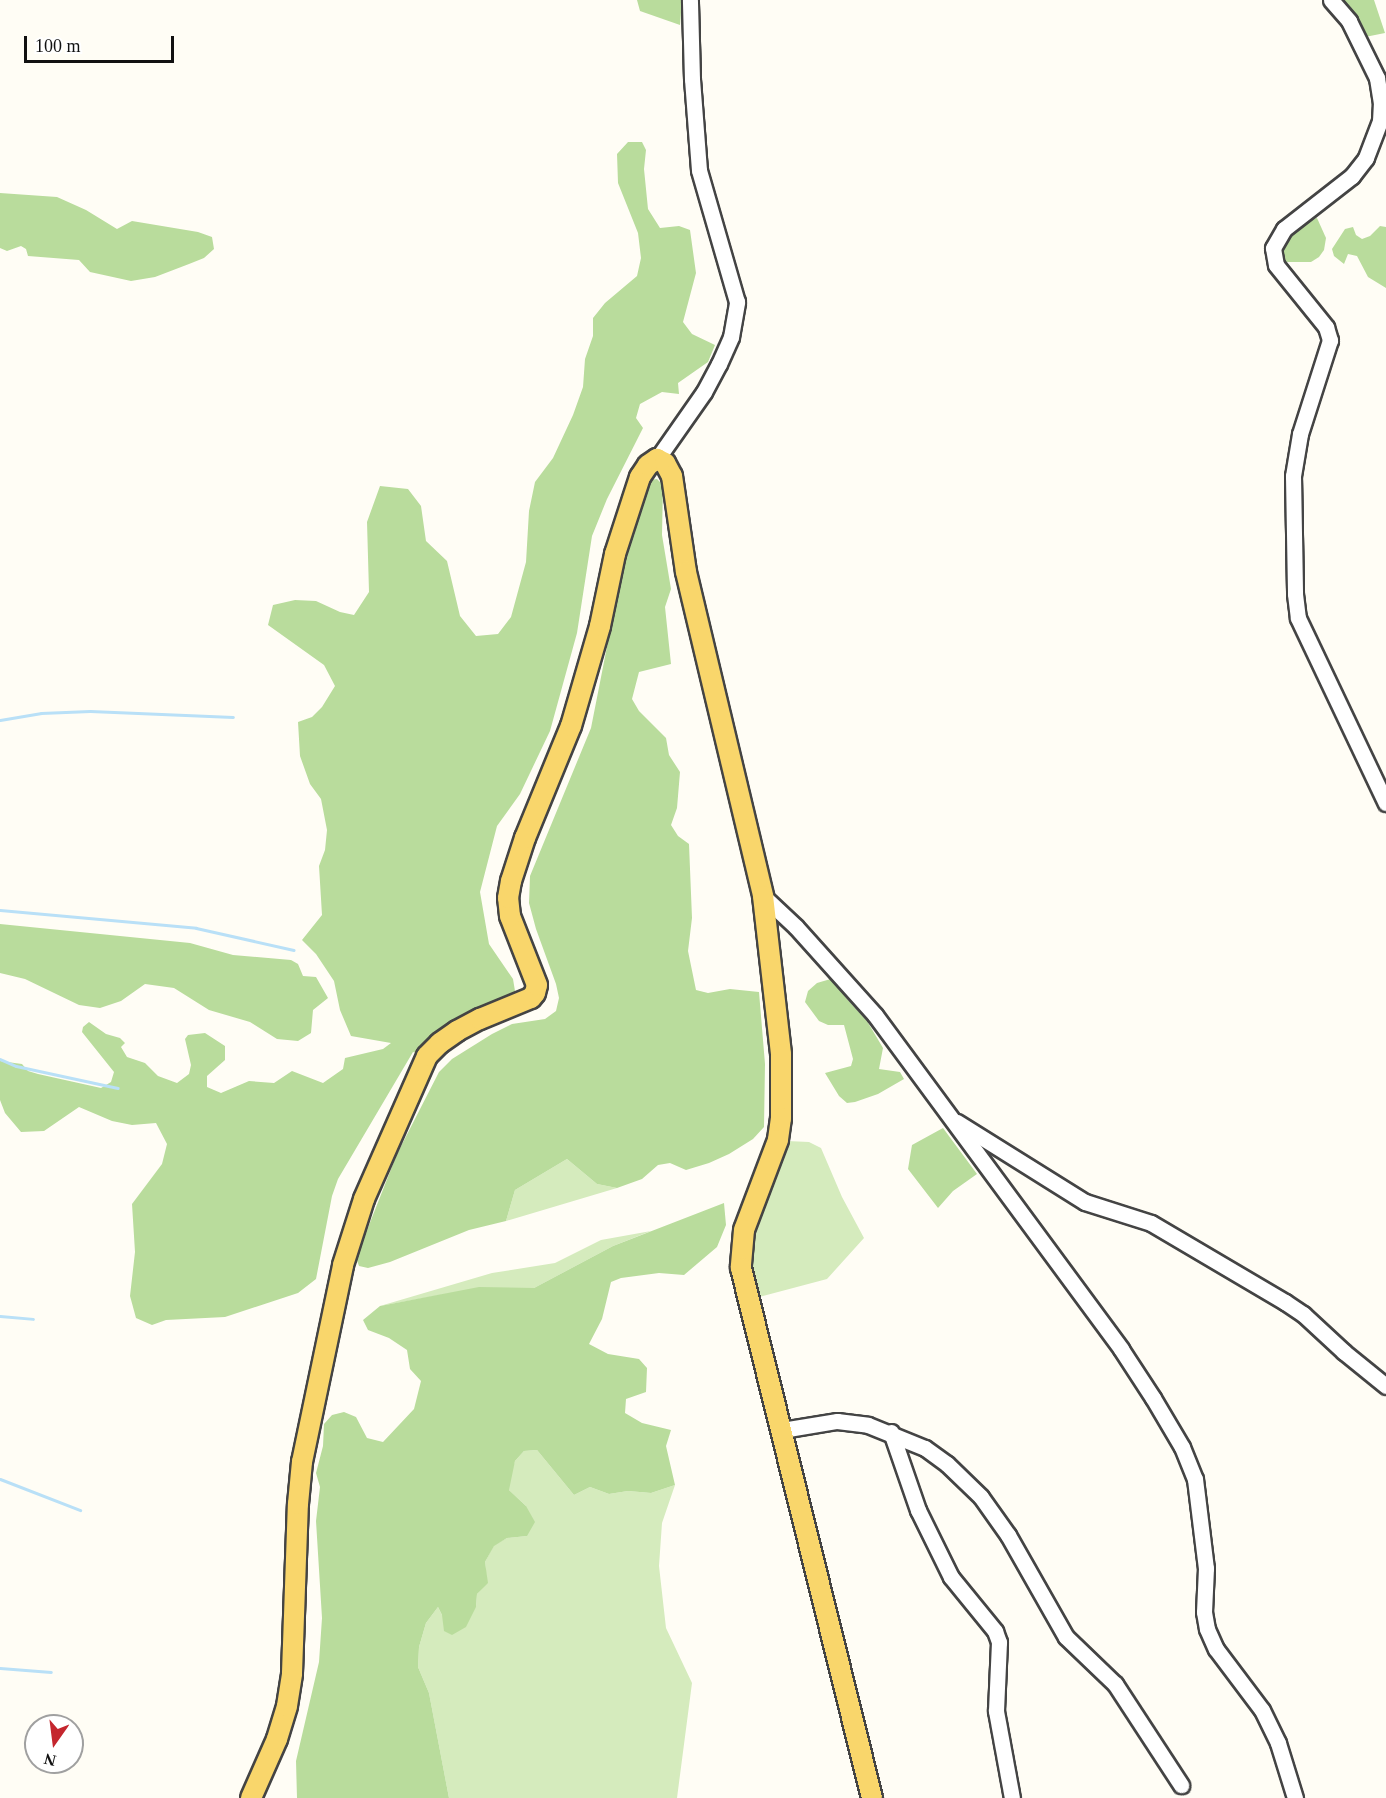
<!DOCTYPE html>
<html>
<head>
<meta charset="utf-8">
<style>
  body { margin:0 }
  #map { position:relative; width:1386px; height:1798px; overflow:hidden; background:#fffdf5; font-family:Georgia,serif }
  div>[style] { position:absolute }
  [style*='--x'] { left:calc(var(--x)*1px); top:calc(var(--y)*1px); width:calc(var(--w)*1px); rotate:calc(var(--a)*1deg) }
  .green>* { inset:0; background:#d5ebbd }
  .forest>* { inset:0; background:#b9dc9c }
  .stream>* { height:3px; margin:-1.5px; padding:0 1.5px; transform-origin:1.5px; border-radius:1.5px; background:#b9e0f7 }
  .roads { filter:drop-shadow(2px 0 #444) drop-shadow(-2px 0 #444) drop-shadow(0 2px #444) drop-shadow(0 -2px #444) }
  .minor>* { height:15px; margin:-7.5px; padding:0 7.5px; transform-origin:7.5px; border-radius:7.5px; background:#fff }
  .major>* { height:20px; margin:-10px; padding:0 10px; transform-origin:10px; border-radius:10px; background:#f9d66b }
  span { translate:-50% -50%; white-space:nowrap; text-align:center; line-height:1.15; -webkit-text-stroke:6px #fff; paint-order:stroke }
  .north { position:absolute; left:24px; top:1714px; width:60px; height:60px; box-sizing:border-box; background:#fff; border:2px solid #a0a0a0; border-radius:50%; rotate:194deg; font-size:16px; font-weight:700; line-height:24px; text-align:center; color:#111 }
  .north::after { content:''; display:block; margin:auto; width:21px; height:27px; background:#c4262e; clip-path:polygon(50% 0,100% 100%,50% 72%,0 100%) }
  .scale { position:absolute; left:24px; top:36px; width:150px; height:27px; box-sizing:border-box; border:3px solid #111; border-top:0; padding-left:8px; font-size:18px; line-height:21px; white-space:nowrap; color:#111; -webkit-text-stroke:4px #fff; paint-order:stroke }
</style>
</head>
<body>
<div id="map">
  <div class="green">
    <i style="clip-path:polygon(787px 1141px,809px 1142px,821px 1148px,842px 1197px,864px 1238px,827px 1279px,755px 1298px,748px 1259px,749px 1229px)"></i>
    <i style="clip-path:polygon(567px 1159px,597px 1184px,617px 1188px,506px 1221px,515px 1190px)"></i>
    <i style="clip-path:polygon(651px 1231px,613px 1246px,534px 1288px,479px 1288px,380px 1306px,492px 1273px,555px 1263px,601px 1240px)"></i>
    <i style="clip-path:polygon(537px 1450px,574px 1495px,590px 1487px,609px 1494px,628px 1491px,651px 1493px,675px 1485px,662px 1523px,659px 1566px,666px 1628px,692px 1683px,677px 1798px,449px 1798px,429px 1693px,418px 1667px,419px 1647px,426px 1623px,438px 1607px,442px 1615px,476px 1607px,477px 1594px,487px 1583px,485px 1562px,494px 1545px,507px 1538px,527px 1536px,526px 1506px,509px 1490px,509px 1479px,515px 1461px,524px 1451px)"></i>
  </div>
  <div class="forest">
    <i style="clip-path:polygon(637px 0,682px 0,680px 25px,640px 11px)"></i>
    <i style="clip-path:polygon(1336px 0,1374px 0,1385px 33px,1360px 38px)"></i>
    <i style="clip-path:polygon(628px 142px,642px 142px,646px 150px,644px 169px,648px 209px,660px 228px,679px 226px,690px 230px,696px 273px,683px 322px,692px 334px,715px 345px,708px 362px,678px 383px,679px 394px,662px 392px,640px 404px,636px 418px,643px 428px,607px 499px,592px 536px,577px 633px,550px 731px,520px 794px,497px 826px,480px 892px,489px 944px,513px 979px,515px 991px,509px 998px,472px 1011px,442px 1029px,419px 1054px,413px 1052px,338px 1179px,332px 1196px,316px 1279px,298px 1293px,225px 1317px,166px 1320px,152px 1325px,136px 1318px,130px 1296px,135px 1252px,132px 1204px,162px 1164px,167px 1144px,156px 1123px,132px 1125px,112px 1121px,79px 1107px,44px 1131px,21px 1132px,5px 1113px,0 1100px,0 1061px,22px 1064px,28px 1071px,38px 1074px,101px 1088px,111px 1082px,114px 1072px,82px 1032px,83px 1027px,89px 1022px,106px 1034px,120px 1038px,125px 1043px,121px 1047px,127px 1057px,145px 1063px,158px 1076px,177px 1083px,189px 1074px,191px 1065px,185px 1039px,188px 1035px,205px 1033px,225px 1046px,225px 1060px,207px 1076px,207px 1087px,221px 1093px,249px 1081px,274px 1083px,292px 1071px,323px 1083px,343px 1069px,345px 1058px,383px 1049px,391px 1043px,351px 1036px,340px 1010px,334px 981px,316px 954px,302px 940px,322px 915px,319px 866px,325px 850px,327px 830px,321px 799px,310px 784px,300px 756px,298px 722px,312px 717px,322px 707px,335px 686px,324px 665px,268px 625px,273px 605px,295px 600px,316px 601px,340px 612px,354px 615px,369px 592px,367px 522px,380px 486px,408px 489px,421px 506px,426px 541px,447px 561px,460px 616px,476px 636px,498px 634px,511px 617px,526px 562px,529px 511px,535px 482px,553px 458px,573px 415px,583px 387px,585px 359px,593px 336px,593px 318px,605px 303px,637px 276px,641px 258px,638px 233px,618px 183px,617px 154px)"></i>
    <i style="clip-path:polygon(0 193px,57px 197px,86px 210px,117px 229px,132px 221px,198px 232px,212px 237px,214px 249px,204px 258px,189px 264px,155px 277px,131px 281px,90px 272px,79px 260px,28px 256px,26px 249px,21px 246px,7px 251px,0 248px)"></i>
    <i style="clip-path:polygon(1317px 218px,1326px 238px,1324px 250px,1319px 257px,1311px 262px,1282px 262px,1280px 252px,1286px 237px,1304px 221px)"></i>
    <i style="clip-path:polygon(1380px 226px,1386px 227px,1386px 288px,1368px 277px,1357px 256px,1348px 254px,1344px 264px,1334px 256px,1332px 249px,1345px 229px,1353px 227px,1356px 235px,1362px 239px,1370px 236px)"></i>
    <i style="clip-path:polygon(657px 479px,663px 485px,662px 535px,671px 589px,665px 607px,671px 664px,639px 672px,632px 699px,639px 711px,666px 738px,669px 755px,680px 772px,677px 808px,671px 825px,678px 836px,689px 844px,692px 918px,688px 951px,696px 990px,708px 993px,730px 989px,759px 992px,765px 1064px,764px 1127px,753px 1139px,729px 1154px,709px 1163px,686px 1170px,670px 1163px,658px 1165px,642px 1179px,617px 1188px,597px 1184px,567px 1159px,515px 1190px,506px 1221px,469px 1230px,390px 1262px,368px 1268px,359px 1266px,356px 1258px,397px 1154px,439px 1072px,452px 1059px,492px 1034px,512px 1024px,545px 1019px,556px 1011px,559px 998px,556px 984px,536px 929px,529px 903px,530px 876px,591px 728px,626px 550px,634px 535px,650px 480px)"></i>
    <i style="clip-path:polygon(0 924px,190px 943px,233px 955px,291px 960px,298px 964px,303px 976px,316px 977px,328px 998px,313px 1010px,311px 1033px,298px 1041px,277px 1039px,250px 1022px,209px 1010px,174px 988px,145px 984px,121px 1001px,100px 1008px,79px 1005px,25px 979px,0 973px)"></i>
    <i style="clip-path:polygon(834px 978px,846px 998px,867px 1021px,883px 1048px,879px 1069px,900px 1072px,904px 1079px,878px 1094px,855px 1102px,847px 1103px,839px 1096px,825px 1073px,851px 1066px,853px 1059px,844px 1025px,828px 1025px,819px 1021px,805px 1002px,808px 991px,817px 983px)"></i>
    <i style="clip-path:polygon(943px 1128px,977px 1174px,953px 1191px,938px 1208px,908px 1169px,912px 1145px)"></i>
    <i style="clip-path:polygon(724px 1203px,726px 1225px,717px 1247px,684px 1275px,659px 1273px,621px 1278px,611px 1282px,602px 1319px,589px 1344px,608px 1354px,639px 1359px,647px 1368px,646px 1392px,626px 1399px,625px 1413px,642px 1423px,671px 1430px,666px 1446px,675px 1485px,651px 1493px,628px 1491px,609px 1494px,590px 1487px,574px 1495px,537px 1450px,524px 1451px,515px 1461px,509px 1490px,526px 1506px,535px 1522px,527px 1536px,507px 1538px,494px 1546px,485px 1562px,488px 1583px,477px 1594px,476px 1607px,466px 1627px,452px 1635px,444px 1631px,442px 1615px,438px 1607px,426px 1623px,419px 1647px,418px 1667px,429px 1693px,449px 1798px,297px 1798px,296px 1761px,319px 1662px,322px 1618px,316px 1521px,320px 1487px,316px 1473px,323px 1446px,324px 1424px,332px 1415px,344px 1412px,356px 1417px,367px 1438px,383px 1442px,414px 1409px,421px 1381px,410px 1369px,407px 1350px,389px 1338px,368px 1330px,363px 1320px,380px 1306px,479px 1287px,534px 1288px,613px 1246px)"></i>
  </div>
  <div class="stream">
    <i style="--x:0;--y:720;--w:42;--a:-9.7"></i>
    <i style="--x:41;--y:713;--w:49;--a:-2.3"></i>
    <i style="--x:90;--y:711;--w:143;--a:2.4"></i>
    <i style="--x:0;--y:910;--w:197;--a:5.2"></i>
    <i style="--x:196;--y:928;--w:100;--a:12.7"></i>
    <i style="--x:0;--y:1059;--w:17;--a:24"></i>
    <i style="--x:16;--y:1066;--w:104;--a:12.2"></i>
    <i style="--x:0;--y:1316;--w:33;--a:5"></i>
    <i style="--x:0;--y:1479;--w:86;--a:21.2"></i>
    <i style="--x:0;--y:1668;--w:51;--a:4.5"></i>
  </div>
  <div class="roads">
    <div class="minor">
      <i style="--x:1331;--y:0;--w:28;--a:49"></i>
      <i style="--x:1349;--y:21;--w:64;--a:63.8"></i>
      <i style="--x:1377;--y:78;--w:24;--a:81"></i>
      <i style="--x:1381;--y:102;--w:19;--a:93"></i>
      <i style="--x:1380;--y:121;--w:40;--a:111"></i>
      <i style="--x:1366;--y:158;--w:23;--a:128"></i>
      <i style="--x:1352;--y:176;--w:86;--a:142.1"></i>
      <i style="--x:1284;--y:229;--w:22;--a:120"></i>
      <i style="--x:1273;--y:248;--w:17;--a:80"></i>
      <i style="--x:1276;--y:265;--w:80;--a:51.1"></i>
      <i style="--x:1326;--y:327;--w:14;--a:73"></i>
      <i style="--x:1330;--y:340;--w:99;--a:107.7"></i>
      <i style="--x:1300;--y:434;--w:43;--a:99.5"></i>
      <i style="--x:1293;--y:476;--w:118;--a:89"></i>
      <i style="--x:1295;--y:594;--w:24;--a:83"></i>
      <i style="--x:1298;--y:618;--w:205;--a:64.6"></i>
      <i style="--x:657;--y:459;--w:82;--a:-55"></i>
      <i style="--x:704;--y:392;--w:32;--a:-62"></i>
      <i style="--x:719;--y:364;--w:30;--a:-66"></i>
      <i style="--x:731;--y:337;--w:36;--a:-80"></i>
      <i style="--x:737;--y:302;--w:137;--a:-106.1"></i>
      <i style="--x:699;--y:170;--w:91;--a:-94.4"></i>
      <i style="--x:692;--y:79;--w:79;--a:-91.5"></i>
      <i style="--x:763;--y:896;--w:45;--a:43.2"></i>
      <i style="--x:796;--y:927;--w:118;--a:48.1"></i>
      <i style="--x:875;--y:1015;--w:415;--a:53.6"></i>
      <i style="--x:1121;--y:1349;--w:59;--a:56.9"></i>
      <i style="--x:1153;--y:1398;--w:57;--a:59.4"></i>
      <i style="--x:1182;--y:1447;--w:35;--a:68"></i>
      <i style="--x:1195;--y:1479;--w:90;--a:83"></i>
      <i style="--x:1206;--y:1568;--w:44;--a:92.6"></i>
      <i style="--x:1204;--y:1612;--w:17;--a:80"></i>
      <i style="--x:1207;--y:1629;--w:22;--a:66"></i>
      <i style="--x:1216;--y:1649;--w:76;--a:53"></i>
      <i style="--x:1262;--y:1710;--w:37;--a:64"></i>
      <i style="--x:1278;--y:1743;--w:58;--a:72.8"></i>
      <i style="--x:957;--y:1122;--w:151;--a:32"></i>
      <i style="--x:1085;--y:1202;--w:69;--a:17.7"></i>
      <i style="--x:1151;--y:1223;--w:156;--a:30.5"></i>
      <i style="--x:1285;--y:1302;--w:22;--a:34"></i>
      <i style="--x:1303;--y:1314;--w:56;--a:42.8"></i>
      <i style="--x:1344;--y:1352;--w:54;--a:39"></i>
      <i style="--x:782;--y:1430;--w:56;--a:-9.3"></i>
      <i style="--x:837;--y:1421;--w:31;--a:7"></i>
      <i style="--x:868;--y:1425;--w:61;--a:22"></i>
      <i style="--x:925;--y:1448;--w:27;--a:36"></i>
      <i style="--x:947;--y:1464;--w:47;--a:44.1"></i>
      <i style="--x:981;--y:1497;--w:47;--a:54.6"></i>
      <i style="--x:1008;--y:1535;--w:117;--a:60.4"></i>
      <i style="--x:1066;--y:1637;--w:68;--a:43.8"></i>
      <i style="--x:1115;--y:1684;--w:121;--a:56.8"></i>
      <i style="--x:891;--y:1432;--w:83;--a:70.9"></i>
      <i style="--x:918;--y:1510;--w:75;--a:63.8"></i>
      <i style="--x:951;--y:1577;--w:70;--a:50.8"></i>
      <i style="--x:995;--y:1631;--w:12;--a:70"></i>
      <i style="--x:999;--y:1642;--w:69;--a:92.5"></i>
      <i style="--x:996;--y:1711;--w:88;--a:79.6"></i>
    </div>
    <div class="major">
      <i style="--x:251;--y:1798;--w:64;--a:-66.2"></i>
      <i style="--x:277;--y:1739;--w:34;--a:-73"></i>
      <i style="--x:287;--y:1706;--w:33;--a:-81"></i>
      <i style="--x:292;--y:1673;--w:169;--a:-88"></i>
      <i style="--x:298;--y:1504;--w:42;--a:-84.6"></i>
      <i style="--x:302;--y:1462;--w:201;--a:-78.2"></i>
      <i style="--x:343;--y:1265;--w:69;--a:-72.3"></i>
      <i style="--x:364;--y:1199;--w:156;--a:-66.2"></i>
      <i style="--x:427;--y:1056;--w:18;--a:-45"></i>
      <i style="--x:440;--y:1043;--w:21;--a:-35"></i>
      <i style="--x:457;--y:1031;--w:26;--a:-28"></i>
      <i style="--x:480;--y:1019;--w:55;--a:-22.4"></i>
      <i style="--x:531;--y:998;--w:6;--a:-51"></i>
      <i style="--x:535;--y:993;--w:8;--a:-76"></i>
      <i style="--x:537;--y:985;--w:74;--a:-111.4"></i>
      <i style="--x:510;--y:916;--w:18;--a:-96"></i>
      <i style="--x:508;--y:898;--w:17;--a:-80"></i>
      <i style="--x:511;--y:881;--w:45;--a:-72"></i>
      <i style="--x:525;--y:838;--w:121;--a:-67.7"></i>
      <i style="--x:571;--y:726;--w:104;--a:-73.8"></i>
      <i style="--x:600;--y:626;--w:74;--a:-78.2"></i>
      <i style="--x:615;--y:554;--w:81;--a:-72"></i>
      <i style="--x:640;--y:477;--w:14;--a:-56"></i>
      <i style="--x:648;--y:465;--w:11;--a:-34"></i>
      <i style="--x:657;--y:459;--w:9;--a:27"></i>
      <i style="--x:665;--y:463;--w:15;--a:62"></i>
      <i style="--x:672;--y:476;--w:97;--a:81.7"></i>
      <i style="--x:686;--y:572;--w:333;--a:76.6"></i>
      <i style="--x:763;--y:896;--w:159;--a:83.5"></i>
      <i style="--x:781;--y:1054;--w:64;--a:90"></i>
      <i style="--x:781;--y:1118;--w:22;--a:98"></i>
      <i style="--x:778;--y:1140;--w:96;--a:110.7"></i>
      <i style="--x:744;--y:1230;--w:38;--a:95"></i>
      <i style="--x:741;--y:1268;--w:546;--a:76.12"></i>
    </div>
  </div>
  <div class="north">N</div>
  <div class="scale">100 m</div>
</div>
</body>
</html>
